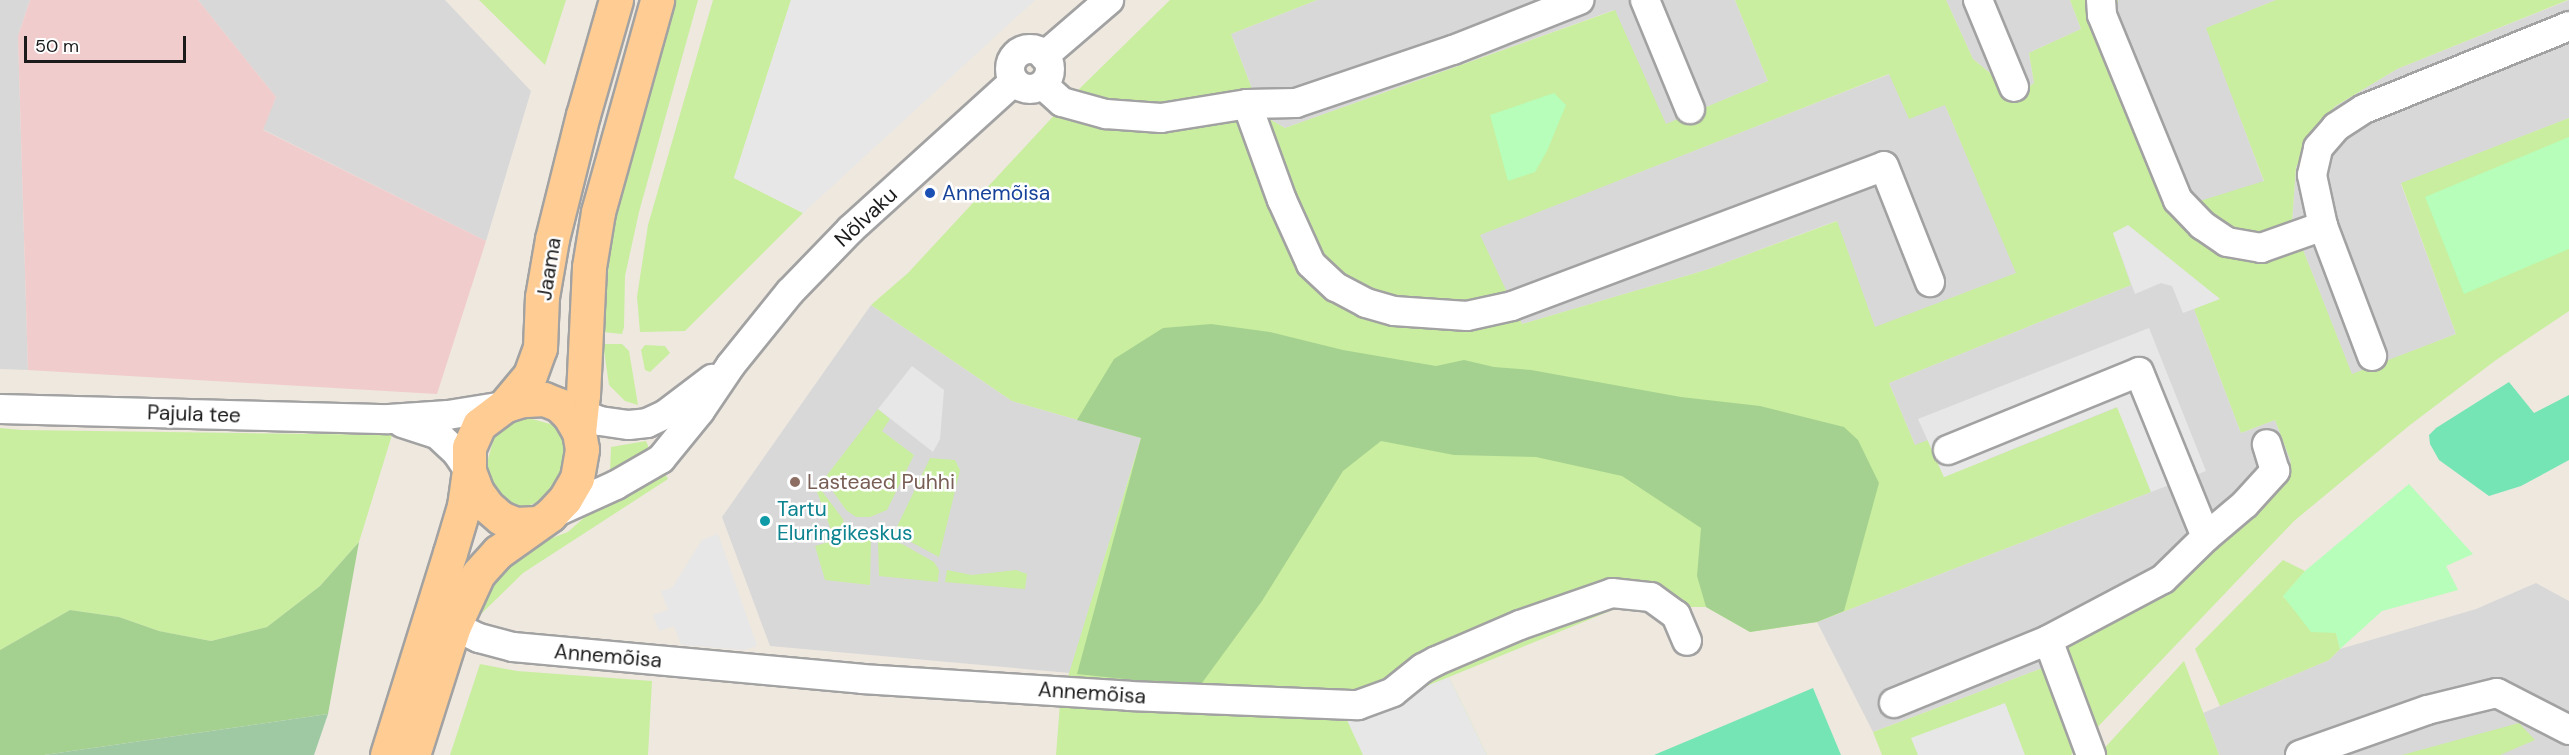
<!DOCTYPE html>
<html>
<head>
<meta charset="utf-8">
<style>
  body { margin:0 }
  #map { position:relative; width:2569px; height:755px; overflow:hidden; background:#eee8df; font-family:"DM Sans",sans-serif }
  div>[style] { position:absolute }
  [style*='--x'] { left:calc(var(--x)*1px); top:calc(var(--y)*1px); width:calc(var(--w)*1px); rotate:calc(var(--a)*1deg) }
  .residential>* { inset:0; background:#d9d8d8 }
  .commercial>* { inset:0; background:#f1cccc }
  .grass>* { inset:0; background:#c9ee9f }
  .forest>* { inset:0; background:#a5d190 }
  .cemetery>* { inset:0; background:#9ec9a3 }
  .park>* { inset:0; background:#b6feb9 }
  .pitch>* { inset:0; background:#75e5b5 }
  .parking>* { inset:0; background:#e7e7e7 }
  .roads { filter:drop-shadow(2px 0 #a2a2a2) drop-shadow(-2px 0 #a2a2a2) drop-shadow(0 2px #a2a2a2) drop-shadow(0 -2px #a2a2a2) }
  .minor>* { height:28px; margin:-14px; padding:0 14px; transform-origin:14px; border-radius:14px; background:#fff }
  .minor>.ring { margin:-14px; padding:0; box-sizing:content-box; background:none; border:28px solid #fff; border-radius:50% }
  .major>* { height:33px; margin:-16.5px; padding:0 16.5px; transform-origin:16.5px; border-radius:16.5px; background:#ffcc93 }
  .dots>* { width:16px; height:16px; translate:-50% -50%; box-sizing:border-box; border:3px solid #fff; border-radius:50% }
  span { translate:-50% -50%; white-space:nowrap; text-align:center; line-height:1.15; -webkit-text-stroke:5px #fff; paint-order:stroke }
  .transit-label { font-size:21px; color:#164399 }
  .left { translate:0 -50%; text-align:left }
  .street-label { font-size:21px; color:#1b1b1b }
  .education-label { font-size:21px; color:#785e54 }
  .culture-label { font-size:21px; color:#0d838f }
  .scale { position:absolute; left:24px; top:36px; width:162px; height:27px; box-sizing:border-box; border:3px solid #1b1b1b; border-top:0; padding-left:8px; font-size:18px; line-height:21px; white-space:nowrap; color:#1b1b1b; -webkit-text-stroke:4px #fff; paint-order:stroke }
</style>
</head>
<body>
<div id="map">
  <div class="residential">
    <i style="clip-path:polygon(0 0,30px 0,18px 36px,28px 370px,0 369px)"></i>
    <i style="clip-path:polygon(198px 0,445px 0,531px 91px,486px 241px,262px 129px,276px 97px)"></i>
    <i style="clip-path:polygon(1317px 0,1735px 0,1768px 81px,1665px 125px,1614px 10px,1285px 128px,1262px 115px,1231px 34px)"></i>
    <i style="clip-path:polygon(1946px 0,2070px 0,2081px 29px,2029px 53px,2034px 83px,2017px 95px,1973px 59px)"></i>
    <i style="clip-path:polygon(2118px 0,2276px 0,2207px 28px,2264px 182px,2171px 210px,2113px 54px)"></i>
    <i style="clip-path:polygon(2569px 0,2569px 118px,2401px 184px,2456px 334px,2352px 375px,2292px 222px,2296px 167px,2334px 107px,2397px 69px)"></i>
    <i style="clip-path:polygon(1890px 74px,1945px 105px,2017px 273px,1875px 328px,1836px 221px,1706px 270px,1522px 324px,1479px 235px)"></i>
    <i style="clip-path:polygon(2113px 233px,2220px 299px,2194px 309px,2241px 433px,2275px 420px,2291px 461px,2218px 547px,2162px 598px,2065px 644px,2053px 664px,1873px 732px,1817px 622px,2151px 492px,1915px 445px,1889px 383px,2131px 285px)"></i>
    <i style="clip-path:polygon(871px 305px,1012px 401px,1141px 438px,1070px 673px,770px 646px,722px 517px)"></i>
    <i style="clip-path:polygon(2536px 583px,2569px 601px,2569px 755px,2219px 755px,2203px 713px,2329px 660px,2340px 649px,2476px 609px)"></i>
  </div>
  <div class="commercial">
    <i style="clip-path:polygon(30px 0,198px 0,276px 97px,263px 130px,486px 241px,437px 394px,28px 370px,18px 36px)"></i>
  </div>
  <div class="grass">
    <i style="clip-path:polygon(479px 0,566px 0,545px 65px)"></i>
    <i style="clip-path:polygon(674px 0,698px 0,639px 212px,625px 276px,624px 327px,622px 334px,603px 332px,612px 227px,632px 140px)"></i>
    <i style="clip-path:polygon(713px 0,791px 0,734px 178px,803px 213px,685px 331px,640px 332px,637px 297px,648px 225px)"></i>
    <i style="clip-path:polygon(evenodd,1170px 0,1317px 0,1231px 34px,1262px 115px,1285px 128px,1615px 10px,1666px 124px,1768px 81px,1735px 0,1946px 0,1973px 59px,2017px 95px,2034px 83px,2029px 53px,2081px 29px,2070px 0,2118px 0,2113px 54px,2171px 210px,2264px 181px,2206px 28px,2276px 0,2568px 0,2397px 69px,2334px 107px,2296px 167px,2292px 222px,2352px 374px,2456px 334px,2401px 183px,2569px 118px,2569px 311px,2496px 360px,2410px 425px,2294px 521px,2071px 755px,1882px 755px,1873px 732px,2053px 664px,2065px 644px,2162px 598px,2218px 547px,2291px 462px,2275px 420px,2241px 433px,2194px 309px,2219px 298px,2113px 233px,2131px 285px,1889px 383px,1915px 445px,1928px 440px,1944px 477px,2118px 407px,2151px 492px,1817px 622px,1750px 632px,1706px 607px,1620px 607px,1449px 677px,1487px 755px,1056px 755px,1060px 703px,1141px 438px,1012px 401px,871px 305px,908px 273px,1072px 96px,1170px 0,1889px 74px,1909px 119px,1945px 105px,2016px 273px,1875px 327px,1837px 221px,1706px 270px,1522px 324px,1480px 235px,1889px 74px)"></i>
    <i style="clip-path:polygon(603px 344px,622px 344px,629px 351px,638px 405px,625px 401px,609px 385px)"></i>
    <i style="clip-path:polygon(645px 345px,665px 346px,670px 353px,650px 372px,645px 370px,641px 350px)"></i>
    <i style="clip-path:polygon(878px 409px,890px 419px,882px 431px,914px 455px,887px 510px,870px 517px,856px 517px,846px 510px,824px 479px)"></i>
    <i style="clip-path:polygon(525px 417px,554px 425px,568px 441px,571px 465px,550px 497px,518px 510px,501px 505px,487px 474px,487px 463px,495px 434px,505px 425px)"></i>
    <i style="clip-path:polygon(0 428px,22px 430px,392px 435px,359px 542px,320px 586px,267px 627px,211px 641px,159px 631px,119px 617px,70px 610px,0 650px)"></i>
    <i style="clip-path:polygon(646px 441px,652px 455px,610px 473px,611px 447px)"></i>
    <i style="clip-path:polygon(930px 458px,955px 460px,960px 470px,939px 557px,894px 533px)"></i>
    <i style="clip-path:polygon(663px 471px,668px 479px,523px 573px,480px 615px,480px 599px,490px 584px,531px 546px,568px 532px,596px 507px)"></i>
    <i style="clip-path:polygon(818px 486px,843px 519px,844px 525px,831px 530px,816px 489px)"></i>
    <i style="clip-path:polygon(864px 530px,868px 532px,871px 539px,870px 585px,825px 580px,815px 546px,835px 540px,834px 537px)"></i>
    <i style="clip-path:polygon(883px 538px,902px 544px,934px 562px,939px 570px,938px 582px,879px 576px,878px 542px)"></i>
    <i style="clip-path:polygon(2283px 560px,2305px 571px,2283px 597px,2336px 633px,2340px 649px,2329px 660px,2220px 706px,2195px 649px)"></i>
    <i style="clip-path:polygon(947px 570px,972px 575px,1016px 570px,1027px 574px,1025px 589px,945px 582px)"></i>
    <i style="clip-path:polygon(2184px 661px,2219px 755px,2100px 755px,2100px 753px)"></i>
    <i style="clip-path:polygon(480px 664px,517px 671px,652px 681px,648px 755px,450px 755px)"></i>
    <i style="clip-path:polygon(2519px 723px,2535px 740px,2500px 755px,2402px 755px)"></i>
  </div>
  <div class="forest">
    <i style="clip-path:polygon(1211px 324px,1270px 332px,1343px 350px,1436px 366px,1464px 360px,1494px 367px,1531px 370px,1681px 397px,1760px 406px,1844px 427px,1858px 440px,1879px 483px,1844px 611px,1817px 622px,1750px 632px,1706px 607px,1697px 576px,1701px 528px,1622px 476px,1536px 457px,1454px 455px,1381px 441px,1343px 471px,1262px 601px,1199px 687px,1077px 674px,1141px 438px,1077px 420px,1114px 359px,1163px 328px)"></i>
    <i style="clip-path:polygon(359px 542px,328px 714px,44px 755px,0 755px,0 650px,70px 610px,119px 617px,159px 631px,211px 641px,267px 627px,320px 586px)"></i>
  </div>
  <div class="cemetery">
    <i style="clip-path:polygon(328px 714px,314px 755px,44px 755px)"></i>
  </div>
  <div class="park">
    <i style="clip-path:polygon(1554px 93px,1566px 105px,1547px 151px,1535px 172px,1508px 181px,1490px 115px)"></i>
    <i style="clip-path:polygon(2569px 137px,2569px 249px,2464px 294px,2425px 197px)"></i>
    <i style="clip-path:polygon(2409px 484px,2473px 554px,2446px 566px,2458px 590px,2382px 611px,2340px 649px,2336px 633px,2311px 632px,2283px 596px,2305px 571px)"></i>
  </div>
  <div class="pitch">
    <i style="clip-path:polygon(2509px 382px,2534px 413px,2569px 395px,2569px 460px,2521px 486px,2489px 496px,2439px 460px,2430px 444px,2429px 435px,2436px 428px)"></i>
    <i style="clip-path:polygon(1813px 688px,1841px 755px,1654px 755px)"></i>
  </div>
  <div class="parking">
    <i style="clip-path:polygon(791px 0,1035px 0,803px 213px,734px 178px)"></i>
    <i style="clip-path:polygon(2128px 225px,2220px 299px,2183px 313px,2172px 286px,2161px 283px,2135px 294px,2113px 233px)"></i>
    <i style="clip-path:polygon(2149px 328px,2206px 471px,2151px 492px,2117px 407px,1944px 477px,1918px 419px)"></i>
    <i style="clip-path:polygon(912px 366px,944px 390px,940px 439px,933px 452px,878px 409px)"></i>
    <i style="clip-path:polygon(718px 534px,757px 646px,744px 650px,681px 645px,674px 626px,659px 631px,653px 615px,668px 610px,661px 591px,672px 588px,702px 540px)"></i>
    <i style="clip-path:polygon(1449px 677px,1487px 755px,1363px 755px,1346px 718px)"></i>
    <i style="clip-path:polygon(2005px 703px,2025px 755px,1918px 755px,1911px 738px)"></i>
  </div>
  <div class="roads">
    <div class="minor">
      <i style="--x:1645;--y:0;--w:118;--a:67.6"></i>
      <i style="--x:1978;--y:0;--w:94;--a:67.5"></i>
      <i style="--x:2101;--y:0;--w:15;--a:86"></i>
      <i style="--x:2102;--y:15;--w:200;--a:67.7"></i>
      <i style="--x:2178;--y:200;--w:35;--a:46"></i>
      <i style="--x:2202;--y:225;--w:30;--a:34"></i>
      <i style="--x:2227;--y:242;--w:35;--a:10"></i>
      <i style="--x:2261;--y:248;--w:66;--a:-19.5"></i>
      <i style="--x:2323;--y:226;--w:52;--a:-102.2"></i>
      <i style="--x:2312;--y:175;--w:28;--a:-77"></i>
      <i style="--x:2318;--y:148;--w:28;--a:-49"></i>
      <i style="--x:2336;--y:127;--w:33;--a:-33"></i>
      <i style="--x:2364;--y:109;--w:221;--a:-22"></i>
      <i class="ring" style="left:1010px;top:49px;width:12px;height:12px"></i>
      <i style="--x:1044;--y:56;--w:86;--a:-40.7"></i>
      <i style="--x:1043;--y:85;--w:25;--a:42"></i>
      <i style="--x:1062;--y:102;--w:46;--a:15.3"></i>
      <i style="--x:1106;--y:114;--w:55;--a:4.2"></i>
      <i style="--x:1161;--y:118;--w:87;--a:-9.2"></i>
      <i style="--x:1247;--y:104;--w:49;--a:-1.2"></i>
      <i style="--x:1296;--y:103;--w:166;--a:-18.7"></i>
      <i style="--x:1453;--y:50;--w:136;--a:-21.6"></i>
      <i style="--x:1247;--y:104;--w:102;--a:70"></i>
      <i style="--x:1282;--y:200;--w:70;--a:65.6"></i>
      <i style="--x:1311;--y:264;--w:34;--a:43"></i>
      <i style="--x:1336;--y:287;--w:34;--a:28"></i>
      <i style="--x:1366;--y:303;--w:29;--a:16"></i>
      <i style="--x:1394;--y:311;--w:73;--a:3.9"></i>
      <i style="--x:1467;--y:316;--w:46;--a:-12.5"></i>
      <i style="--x:1512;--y:306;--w:397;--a:-20.6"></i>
      <i style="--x:1884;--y:166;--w:125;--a:68.4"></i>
      <i style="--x:2323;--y:226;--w:139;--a:69.3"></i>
      <i style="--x:560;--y:405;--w:43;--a:21.8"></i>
      <i style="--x:600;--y:421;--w:29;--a:8"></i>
      <i style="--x:629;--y:425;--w:18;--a:-6"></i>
      <i style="--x:647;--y:423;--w:21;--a:-25"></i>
      <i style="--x:666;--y:414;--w:58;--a:-37.3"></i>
      <i style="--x:0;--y:409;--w:389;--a:1.5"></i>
      <i style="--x:389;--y:419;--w:59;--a:-3.9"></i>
      <i style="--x:448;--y:415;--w:57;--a:-9.1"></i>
      <i style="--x:402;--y:423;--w:38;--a:18"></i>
      <i style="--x:438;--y:435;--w:26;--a:43"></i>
      <i style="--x:457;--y:453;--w:22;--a:56"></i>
      <i style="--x:1948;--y:450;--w:206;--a:-22.2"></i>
      <i style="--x:2139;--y:372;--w:178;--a:67.9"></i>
      <i style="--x:2206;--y:537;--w:60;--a:135.7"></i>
      <i style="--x:2163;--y:579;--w:130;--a:152.1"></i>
      <i style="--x:2048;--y:640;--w:123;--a:69.5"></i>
      <i style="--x:550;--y:515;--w:72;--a:-24.4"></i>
      <i style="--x:616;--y:485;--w:52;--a:-30"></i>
      <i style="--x:661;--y:459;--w:62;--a:-50.9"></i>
      <i style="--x:700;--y:411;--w:55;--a:-56"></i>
      <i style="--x:731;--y:365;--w:94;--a:-51.1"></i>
      <i style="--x:790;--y:292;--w:88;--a:-45.9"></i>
      <i style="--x:851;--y:229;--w:220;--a:-42.2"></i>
      <i style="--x:2206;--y:537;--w:51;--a:-40.2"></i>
      <i style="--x:2245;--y:504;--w:45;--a:-47.7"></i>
      <i style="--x:2275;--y:471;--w:28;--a:-107"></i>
      <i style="--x:454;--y:626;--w:28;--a:26"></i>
      <i style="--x:479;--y:638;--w:35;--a:15"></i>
      <i style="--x:513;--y:647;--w:350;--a:5.2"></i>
      <i style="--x:862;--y:679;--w:268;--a:3.6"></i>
      <i style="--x:1129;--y:696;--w:229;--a:2.3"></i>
      <i style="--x:1358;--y:705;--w:37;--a:-20"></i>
      <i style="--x:1393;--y:692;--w:38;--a:-39"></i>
      <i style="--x:1423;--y:668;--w:15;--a:-28"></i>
      <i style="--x:1436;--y:661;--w:91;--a:-23.2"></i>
      <i style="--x:1520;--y:625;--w:97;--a:-19.2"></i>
      <i style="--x:1612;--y:593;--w:39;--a:6"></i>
      <i style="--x:1651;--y:597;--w:31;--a:36"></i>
      <i style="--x:1676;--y:615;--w:28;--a:67"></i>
      <i style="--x:1894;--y:703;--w:166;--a:-22.2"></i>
      <i style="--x:2300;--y:755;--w:135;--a:-19.5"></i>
      <i style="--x:2427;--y:710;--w:72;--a:-13.7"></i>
      <i style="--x:2497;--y:693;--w:81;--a:27.2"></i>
    </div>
    <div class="major">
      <i style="--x:504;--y:406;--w:40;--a:-50"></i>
      <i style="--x:530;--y:375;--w:29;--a:-70"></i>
      <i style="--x:540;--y:348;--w:51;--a:-87.8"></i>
      <i style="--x:542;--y:297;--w:59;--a:-80.2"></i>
      <i style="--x:552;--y:239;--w:128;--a:-76"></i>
      <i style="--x:583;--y:115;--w:120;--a:-74"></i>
      <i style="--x:579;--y:432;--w:37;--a:-84"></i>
      <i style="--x:583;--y:395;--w:128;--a:-87.3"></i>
      <i style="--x:589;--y:267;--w:56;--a:-80.7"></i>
      <i style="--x:598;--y:212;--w:220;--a:-74.4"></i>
      <i style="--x:387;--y:755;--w:212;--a:-72.7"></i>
      <i style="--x:450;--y:553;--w:49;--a:-73.4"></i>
      <i style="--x:464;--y:506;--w:35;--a:-82"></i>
      <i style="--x:413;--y:755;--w:135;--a:-72.4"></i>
      <i style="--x:454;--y:626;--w:57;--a:-65.2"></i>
      <i style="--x:478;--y:574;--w:30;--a:-48"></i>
      <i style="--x:498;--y:552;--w:64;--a:-35.4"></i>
      <i style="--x:550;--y:515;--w:22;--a:-47"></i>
      <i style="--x:565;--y:499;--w:24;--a:-60"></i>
      <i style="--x:577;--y:478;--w:29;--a:-80"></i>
      <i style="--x:582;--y:449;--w:17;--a:-100"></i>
      <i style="--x:579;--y:432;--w:20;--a:-120"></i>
      <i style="--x:569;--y:415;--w:14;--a:-135"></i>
      <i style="--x:559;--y:405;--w:16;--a:-158"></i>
      <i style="--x:544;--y:399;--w:22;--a:177"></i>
      <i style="--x:522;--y:400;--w:19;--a:162"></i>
      <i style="--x:504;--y:406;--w:31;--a:143"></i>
      <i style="--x:479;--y:425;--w:24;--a:114"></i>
      <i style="--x:469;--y:447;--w:24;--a:90"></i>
      <i style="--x:469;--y:471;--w:22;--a:69"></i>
      <i style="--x:477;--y:492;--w:17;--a:54"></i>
      <i style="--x:487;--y:506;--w:18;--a:41"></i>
      <i style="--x:501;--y:518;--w:16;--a:22"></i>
      <i style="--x:516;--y:524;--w:21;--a:-3"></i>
    </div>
  </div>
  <div class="dots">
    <i style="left:930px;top:193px;background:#1a4fb4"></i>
    <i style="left:795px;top:482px;background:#8d6e63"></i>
    <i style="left:765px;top:521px;background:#0f9aa8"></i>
  </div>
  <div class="transit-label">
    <span class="left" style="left:942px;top:193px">Annemõisa</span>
  </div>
  <div class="street-label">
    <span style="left:866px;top:217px;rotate:-43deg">Nõlvaku</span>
    <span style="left:549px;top:269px;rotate:-81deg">Jaama</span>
    <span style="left:194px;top:414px;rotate:2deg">Pajula tee</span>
    <span style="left:608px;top:656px;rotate:5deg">Annemõisa</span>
    <span style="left:1092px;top:693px;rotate:4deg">Annemõisa</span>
  </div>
  <div class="education-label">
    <span class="left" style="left:807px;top:482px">Lasteaed Puhhi</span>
  </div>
  <div class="culture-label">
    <span class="left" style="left:777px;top:521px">Tartu<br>Eluringikeskus</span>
  </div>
  <div class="scale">50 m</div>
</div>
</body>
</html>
